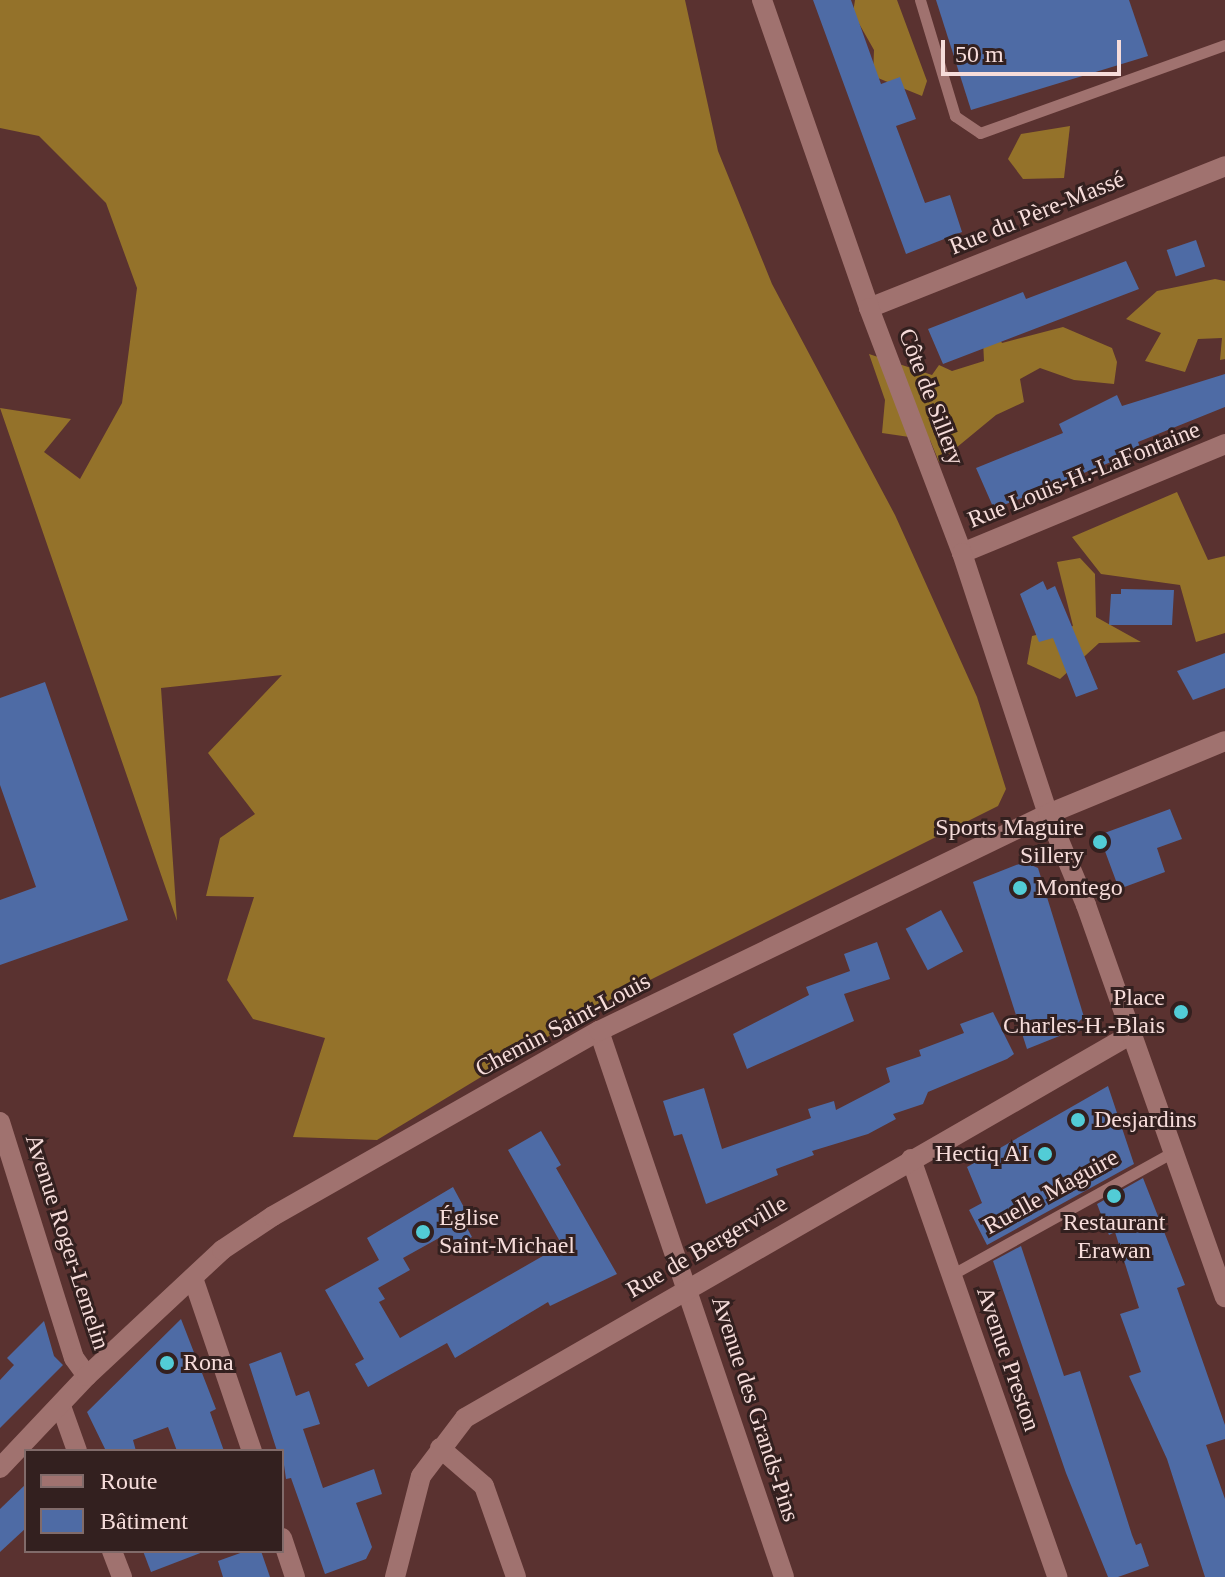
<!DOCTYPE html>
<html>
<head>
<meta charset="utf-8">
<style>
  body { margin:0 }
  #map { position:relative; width:1225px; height:1577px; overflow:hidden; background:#5a3230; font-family:Georgia,serif }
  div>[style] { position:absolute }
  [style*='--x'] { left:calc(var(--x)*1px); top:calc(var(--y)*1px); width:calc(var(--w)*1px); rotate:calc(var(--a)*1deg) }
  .forest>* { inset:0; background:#94722a }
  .building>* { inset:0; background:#4e6ba5; transform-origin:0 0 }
  .lane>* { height:11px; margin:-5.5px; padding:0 5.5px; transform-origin:5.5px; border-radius:5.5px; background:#a0726f }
  .street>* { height:20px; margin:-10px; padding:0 10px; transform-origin:10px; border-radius:10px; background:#a0726f }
  .secondary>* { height:20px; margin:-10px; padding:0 10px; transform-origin:10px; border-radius:10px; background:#a0726f }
  .dots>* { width:22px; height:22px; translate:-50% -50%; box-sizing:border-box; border:4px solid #33201f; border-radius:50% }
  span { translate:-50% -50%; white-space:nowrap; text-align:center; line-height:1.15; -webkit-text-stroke:6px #33201f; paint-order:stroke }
  .street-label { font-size:24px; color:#f6dcda }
  .poi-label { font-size:24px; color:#f6dcda }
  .right { translate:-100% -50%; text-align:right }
  .left { translate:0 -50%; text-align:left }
  .legend { position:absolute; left:24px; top:1449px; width:260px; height:104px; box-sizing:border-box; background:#33201f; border:2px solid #816b6a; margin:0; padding:10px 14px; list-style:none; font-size:24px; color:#f6dcda }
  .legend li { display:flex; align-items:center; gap:16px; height:40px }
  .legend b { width:40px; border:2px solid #816b6a }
  .scale { position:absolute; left:941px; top:40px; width:180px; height:36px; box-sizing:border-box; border:4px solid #f6dcda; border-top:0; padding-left:10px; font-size:24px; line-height:28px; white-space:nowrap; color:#f6dcda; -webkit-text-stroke:6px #33201f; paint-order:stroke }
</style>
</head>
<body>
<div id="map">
  <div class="forest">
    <i style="clip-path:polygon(0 0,685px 0,718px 151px,772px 284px,895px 515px,977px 697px,1006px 789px,998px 806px,600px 1005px,377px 1140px,293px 1137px,325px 1038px,253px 1019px,227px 980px,254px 897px,206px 896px,220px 838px,255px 814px,208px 753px,282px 675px,161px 688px,177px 921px,0 408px,71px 419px,44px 452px,80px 479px,122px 403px,137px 288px,106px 203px,39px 136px,0 128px)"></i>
    <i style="clip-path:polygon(855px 0,897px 0,927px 81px,922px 96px,873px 76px,874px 50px,853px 13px)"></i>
    <i style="clip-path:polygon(1070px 126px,1064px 178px,1023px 179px,1008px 159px,1021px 134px)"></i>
    <i style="clip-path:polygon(1215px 279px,1225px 281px,1225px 359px,1220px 360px,1222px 338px,1198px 339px,1185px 372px,1145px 361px,1161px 333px,1126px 319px,1157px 291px)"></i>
    <i style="clip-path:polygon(1063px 327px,1112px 348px,1117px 362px,1114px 384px,1074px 380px,1040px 368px,1020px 379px,1024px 402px,996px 415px,939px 462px,930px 440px,882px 433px,885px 400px,869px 354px,932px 375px,939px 365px,952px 371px,984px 361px,983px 341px,994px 328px,1002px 343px)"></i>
    <i style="clip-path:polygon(1177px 492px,1208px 560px,1225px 556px,1225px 633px,1196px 642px,1180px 585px,1101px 574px,1072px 537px)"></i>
    <i style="clip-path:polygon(1080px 558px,1095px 574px,1096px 617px,1141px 642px,1099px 643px,1060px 679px,1027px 664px,1032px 636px,1073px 626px,1057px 562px)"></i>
  </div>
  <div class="building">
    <i style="clip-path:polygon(813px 0,851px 0,881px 84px,900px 77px,916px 119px,896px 126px,925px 203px,950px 195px,962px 232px,906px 254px)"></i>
    <i style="clip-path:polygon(936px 0,1129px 0,1148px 56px,971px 110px)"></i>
    <i style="left:1196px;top:240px;width:28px;height:31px;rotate:71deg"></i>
    <i style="clip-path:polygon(1126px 261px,1139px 289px,943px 364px,928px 329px,1023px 292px,1026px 299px)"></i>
    <i style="clip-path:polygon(1225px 374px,1225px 407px,1138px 442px,1141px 450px,994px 509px,976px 468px,1063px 433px,1059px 424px,1117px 395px,1122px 406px)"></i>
    <i style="clip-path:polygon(1043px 581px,1047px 590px,1055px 586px,1098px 689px,1076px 697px,1053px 638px,1039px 642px,1020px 594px)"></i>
    <i style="clip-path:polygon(1121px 589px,1174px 590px,1172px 625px,1109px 625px,1111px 594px,1121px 594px)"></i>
    <i style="clip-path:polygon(1225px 653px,1225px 688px,1193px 700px,1177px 671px)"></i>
    <i style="clip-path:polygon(45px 682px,128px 920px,0 965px,0 900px,36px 887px,0 785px,0 698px)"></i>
    <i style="clip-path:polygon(1170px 809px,1182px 839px,1157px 848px,1165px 872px,1119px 889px,1099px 835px)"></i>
    <i style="clip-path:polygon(1024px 862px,1038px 868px,1084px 1017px,1067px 1033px,1027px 1049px,973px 882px)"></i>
    <i style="left:941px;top:910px;width:47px;height:40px;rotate:62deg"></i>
    <i style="clip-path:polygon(877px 942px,890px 979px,844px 994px,854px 1021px,747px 1069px,733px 1034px,809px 995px,806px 987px,850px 971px,844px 954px)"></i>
    <i style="clip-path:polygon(993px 1012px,1014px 1054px,1007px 1059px,928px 1092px,923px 1104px,893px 1114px,896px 1119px,868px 1134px,812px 1151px,814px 1155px,776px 1169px,778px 1175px,706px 1204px,682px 1134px,674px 1136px,663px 1101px,704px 1088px,722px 1149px,811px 1118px,808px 1109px,834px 1101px,836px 1110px,890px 1082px,886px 1068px,921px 1056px,919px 1050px,964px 1033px,960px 1024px)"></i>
    <i style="clip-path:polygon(1108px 1086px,1134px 1164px,987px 1245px,969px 1210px,982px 1203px,967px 1167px)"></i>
    <i style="clip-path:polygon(541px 1131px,561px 1165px,556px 1168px,617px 1274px,550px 1306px,548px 1302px,455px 1358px,447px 1343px,368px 1387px,355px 1364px,364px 1359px,325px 1290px,379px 1260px,367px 1238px,453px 1187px,473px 1224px,467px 1228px,472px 1237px,446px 1251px,439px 1238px,403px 1258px,410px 1270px,378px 1288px,385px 1299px,379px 1302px,400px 1338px,562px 1245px,508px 1150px)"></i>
    <i style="clip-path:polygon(1143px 1178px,1185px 1285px,1177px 1288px,1225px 1425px,1225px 1439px,1206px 1445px,1225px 1499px,1225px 1577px,1205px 1577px,1167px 1459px,1129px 1376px,1141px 1372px,1120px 1314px,1139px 1308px,1115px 1232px,1109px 1235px,1097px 1204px)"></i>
    <i style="clip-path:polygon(1021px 1246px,1064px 1376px,1080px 1371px,1132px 1535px,1136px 1545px,1141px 1543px,1149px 1566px,1118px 1577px,1108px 1577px,1066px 1473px,993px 1261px)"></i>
    <i style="clip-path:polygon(181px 1319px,216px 1409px,210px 1412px,224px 1451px,177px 1451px,168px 1427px,133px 1440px,136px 1451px,106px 1451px,87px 1412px)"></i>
    <i style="clip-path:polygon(44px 1321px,54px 1356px,63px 1365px,0 1428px,0 1380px,14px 1365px,7px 1358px)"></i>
    <i style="clip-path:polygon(281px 1352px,296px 1396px,309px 1391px,320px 1424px,303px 1429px,323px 1488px,374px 1469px,382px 1494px,356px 1503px,372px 1547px,366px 1559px,325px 1574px,291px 1478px,286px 1479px,282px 1451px,277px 1451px,249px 1364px)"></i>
    <i style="clip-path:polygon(26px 1484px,26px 1528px,0 1552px,0 1509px)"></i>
    <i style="clip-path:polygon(143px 1551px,203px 1551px,203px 1552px,151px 1572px)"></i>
    <i style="clip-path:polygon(246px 1551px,261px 1551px,270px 1577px,223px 1577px,218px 1561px)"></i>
  </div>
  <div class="lane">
    <i style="--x:920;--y:0;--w:121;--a:73.2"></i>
    <i style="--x:955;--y:116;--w:30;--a:34"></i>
    <i style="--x:980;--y:133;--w:260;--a:-19.8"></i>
    <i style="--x:951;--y:1275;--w:254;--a:-29"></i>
  </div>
  <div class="street">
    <i style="--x:869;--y:308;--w:383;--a:-21.7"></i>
    <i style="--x:962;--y:553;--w:285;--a:-22.5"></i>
    <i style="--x:599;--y:1031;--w:576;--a:71.28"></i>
    <i style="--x:0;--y:1122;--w:247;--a:72.6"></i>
    <i style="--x:74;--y:1358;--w:22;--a:54"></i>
    <i style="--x:911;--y:1159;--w:443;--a:70.7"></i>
    <i style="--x:193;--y:1278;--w:183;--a:71.2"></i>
    <i style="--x:61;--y:1406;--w:48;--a:70.4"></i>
    <i style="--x:440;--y:1448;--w:58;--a:40.8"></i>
    <i style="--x:484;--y:1486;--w:96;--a:70.6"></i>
    <i style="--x:282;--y:1538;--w:41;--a:71.6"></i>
    <i style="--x:112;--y:1551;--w:28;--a:69"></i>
    <i style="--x:395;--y:1577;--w:104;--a:-75.6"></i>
    <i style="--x:421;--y:1476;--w:73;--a:-52.8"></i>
    <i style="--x:465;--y:1418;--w:767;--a:-29.94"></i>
  </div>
  <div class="secondary">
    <i style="--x:762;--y:0;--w:326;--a:70.8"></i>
    <i style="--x:869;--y:308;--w:262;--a:69.2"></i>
    <i style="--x:962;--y:553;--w:275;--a:71.8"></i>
    <i style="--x:1048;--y:814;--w:99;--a:67.3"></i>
    <i style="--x:1086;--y:905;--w:416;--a:70.5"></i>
    <i style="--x:0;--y:1468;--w:127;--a:-46.6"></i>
    <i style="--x:87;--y:1376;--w:185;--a:-43"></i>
    <i style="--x:222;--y:1250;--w:61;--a:-33.7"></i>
    <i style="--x:273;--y:1216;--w:375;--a:-29.6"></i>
    <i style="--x:599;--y:1031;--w:499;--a:-25.8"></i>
    <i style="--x:1048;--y:814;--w:191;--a:-22.4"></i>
  </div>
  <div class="dots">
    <i style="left:1100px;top:842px;background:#52ccd6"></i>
    <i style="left:1020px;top:888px;background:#52ccd6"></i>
    <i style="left:1181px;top:1012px;background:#52ccd6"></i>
    <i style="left:1078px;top:1120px;background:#52ccd6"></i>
    <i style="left:1045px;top:1154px;background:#52ccd6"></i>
    <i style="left:1114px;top:1196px;background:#52ccd6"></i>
    <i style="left:423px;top:1232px;background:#52ccd6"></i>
    <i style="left:167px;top:1363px;background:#52ccd6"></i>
  </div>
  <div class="street-label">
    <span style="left:1037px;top:213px;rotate:-22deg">Rue du Père-Massé</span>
    <span style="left:931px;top:397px;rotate:69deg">Côte de Sillery</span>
    <span style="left:1084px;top:475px;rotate:-22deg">Rue Louis-H.-LaFontaine</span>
    <span style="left:563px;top:1025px;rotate:-28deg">Chemin Saint-Louis</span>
    <span style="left:1051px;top:1192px;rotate:-29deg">Ruelle Maguire</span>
    <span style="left:67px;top:1242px;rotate:72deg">Avenue Roger-Lemelin</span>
    <span style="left:707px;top:1247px;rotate:-30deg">Rue de Bergerville</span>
    <span style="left:1008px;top:1359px;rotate:71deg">Avenue Preston</span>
    <span style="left:755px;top:1409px;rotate:72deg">Avenue des Grands-Pins</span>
  </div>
  <div class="poi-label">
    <span class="right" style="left:1084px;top:842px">Sports Maguire<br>Sillery</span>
    <span class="left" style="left:1036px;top:888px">Montego</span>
    <span class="right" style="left:1165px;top:1012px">Place<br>Charles-H.-Blais</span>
    <span class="left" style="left:1094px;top:1120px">Desjardins</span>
    <span class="right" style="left:1029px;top:1154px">Hectiq AI</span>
    <span class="left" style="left:439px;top:1232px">Église<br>Saint-Michael</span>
    <span style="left:1114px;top:1237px">Restaurant<br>Erawan</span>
    <span class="left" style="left:183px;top:1363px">Rona</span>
  </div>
  <ul class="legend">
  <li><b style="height:10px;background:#a0726f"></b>Route</li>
  <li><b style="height:22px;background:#4e6ba5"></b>Bâtiment</li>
  </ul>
  <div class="scale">50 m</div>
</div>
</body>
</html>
